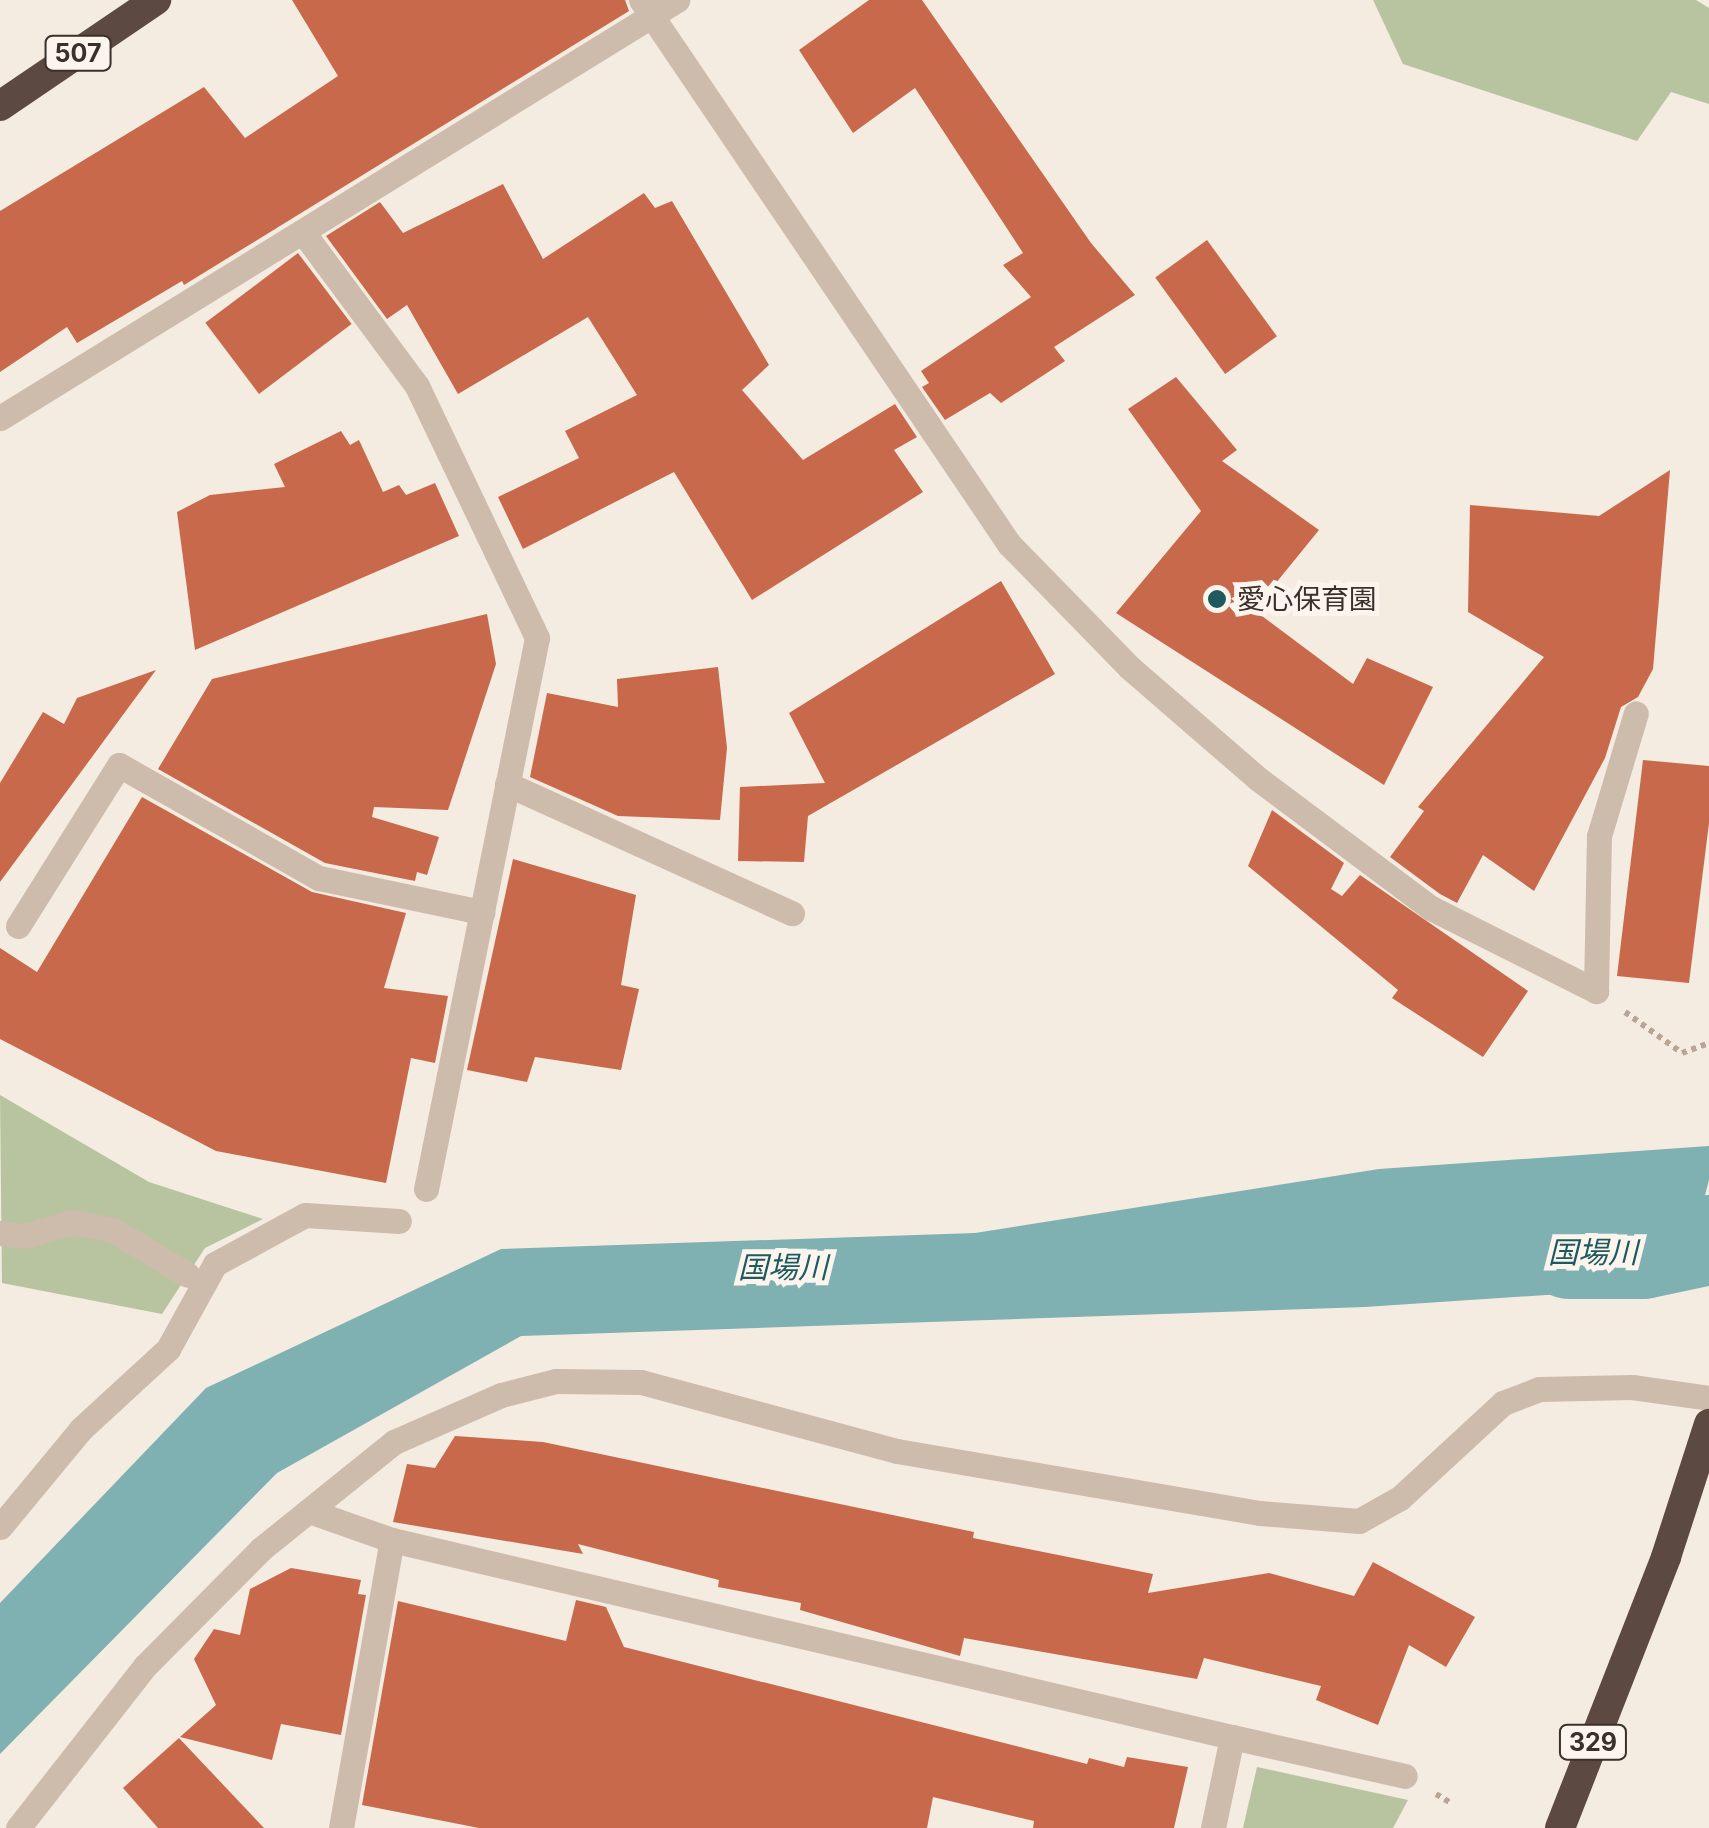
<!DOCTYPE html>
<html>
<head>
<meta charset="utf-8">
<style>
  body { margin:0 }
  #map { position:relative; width:1709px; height:1828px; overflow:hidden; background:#f4ebe1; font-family:Inter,"Noto Sans JP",sans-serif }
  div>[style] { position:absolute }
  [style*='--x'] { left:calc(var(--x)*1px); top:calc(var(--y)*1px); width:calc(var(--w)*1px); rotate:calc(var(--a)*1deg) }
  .green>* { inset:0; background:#b8c4a0 }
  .water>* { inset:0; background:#7fb0b2 }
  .river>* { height:90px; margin:-45px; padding:0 45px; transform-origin:45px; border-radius:45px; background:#7fb0b2 }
  .building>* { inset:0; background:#c8694b; transform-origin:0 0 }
  .path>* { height:6px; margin-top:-3px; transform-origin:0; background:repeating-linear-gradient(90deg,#b9a596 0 5px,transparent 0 10px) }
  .minor>* { height:25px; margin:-12.5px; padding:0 12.5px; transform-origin:12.5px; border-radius:12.5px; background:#cdbbac }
  .highway>* { height:30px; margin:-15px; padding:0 15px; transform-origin:15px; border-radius:15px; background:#5c4a42 }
  .dots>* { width:28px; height:28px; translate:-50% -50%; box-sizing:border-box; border:5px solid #fbf5ee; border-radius:50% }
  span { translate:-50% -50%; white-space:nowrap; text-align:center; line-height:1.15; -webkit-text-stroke:10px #fbf5ee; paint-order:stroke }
  .shield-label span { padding:2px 8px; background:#fbf5ee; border:2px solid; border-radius:8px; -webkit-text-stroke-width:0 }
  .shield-label { font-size:25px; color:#3b302b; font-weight:700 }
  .poi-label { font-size:28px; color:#3b302b }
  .left { translate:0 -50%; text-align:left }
  .water-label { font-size:30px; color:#1f5a5e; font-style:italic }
</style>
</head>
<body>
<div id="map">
  <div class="green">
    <i style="clip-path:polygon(1373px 0,1696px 0,1709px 8px,1709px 104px,1671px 92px,1637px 141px,1403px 64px)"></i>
    <i style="clip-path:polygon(0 1095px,149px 1182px,263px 1219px,205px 1248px,162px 1314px,2px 1283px)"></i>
    <i style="clip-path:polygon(1257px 1767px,1408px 1800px,1393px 1828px,1243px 1828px)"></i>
  </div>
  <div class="water">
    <i style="clip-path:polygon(1709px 1146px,1709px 1180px,1681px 1286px,1365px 1307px,521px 1336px,277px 1473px,0 1754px,0 1603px,206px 1388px,501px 1249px,975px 1233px,1379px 1169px)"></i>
  </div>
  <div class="river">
    <i style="--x:1569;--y:1254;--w:74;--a:0"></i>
    <i style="--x:1643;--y:1254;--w:67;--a:-12"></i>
  </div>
  <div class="building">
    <i style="clip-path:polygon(292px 0,625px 0,629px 11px,184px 285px,182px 281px,77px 343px,67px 327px,0 372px,0 211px,204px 87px,245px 138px,338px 76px)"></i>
    <i style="clip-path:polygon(869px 0,922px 0,1091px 243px,1135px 295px,1054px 347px,1065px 361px,1001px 403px,990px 393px,945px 420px,922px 387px,929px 383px,921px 371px,1031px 297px,1003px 265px,1023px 253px,915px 88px,853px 133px,799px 50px)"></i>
    <i style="clip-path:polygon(503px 184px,543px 259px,644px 193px,655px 208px,672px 201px,769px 365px,742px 390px,803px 460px,895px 404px,917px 437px,894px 450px,923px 492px,752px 600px,674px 472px,523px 549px,498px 497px,579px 458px,565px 431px,637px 395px,588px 317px,458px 394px,407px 305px,387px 319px,326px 236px,380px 202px,403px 233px)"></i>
    <i style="left:1207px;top:240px;width:119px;height:64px;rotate:54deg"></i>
    <i style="left:298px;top:253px;width:89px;height:116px;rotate:53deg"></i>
    <i style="clip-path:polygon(1176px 377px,1237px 450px,1222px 461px,1319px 530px,1254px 610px,1353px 684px,1367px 658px,1433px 687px,1384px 785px,1116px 613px,1201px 511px,1128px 409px)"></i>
    <i style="clip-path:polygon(341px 431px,350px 445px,359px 440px,383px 492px,399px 485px,406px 495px,435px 483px,459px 536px,195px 650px,177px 512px,210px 495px,285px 487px,274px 464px)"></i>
    <i style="clip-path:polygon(1670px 470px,1653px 669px,1638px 697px,1621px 707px,1605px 758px,1534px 891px,1483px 855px,1457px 903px,1440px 894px,1390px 857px,1424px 811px,1418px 807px,1544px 657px,1468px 612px,1470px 505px,1599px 516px)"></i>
    <i style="clip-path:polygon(1001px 581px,1055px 674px,808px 816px,804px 862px,738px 861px,740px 787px,825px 783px,789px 713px)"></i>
    <i style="clip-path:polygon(487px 614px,496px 664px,448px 810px,374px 807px,372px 817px,439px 837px,427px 875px,417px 872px,415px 881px,325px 863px,158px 769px,212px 679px)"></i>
    <i style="clip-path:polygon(718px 667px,727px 748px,720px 820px,618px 816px,530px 777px,547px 693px,618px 707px,617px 679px)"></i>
    <i style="clip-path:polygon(156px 670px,0 882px,0 783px,43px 712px,64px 724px,77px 698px)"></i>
    <i style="clip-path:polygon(1643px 760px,1709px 766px,1709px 823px,1689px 983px,1617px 976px)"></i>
    <i style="clip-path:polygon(142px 797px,312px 892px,406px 913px,384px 988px,448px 996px,435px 1063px,411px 1058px,386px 1183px,216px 1151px,0 1039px,0 948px,37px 972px)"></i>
    <i style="clip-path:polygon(1272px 810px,1344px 863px,1331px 889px,1342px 896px,1360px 875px,1528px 991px,1483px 1057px,1392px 998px,1398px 990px,1248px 866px)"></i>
    <i style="clip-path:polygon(513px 859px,636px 895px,621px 985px,639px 989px,621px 1070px,535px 1057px,527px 1082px,467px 1070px)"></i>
    <i style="clip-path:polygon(455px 1436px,543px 1442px,974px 1532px,973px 1538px,1153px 1574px,1148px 1593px,1269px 1573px,1354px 1596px,1373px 1562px,1475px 1617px,1446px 1667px,1409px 1645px,1378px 1725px,1316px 1700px,1321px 1686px,1204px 1658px,1197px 1679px,964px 1638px,960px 1656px,800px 1610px,801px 1603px,718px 1587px,719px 1580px,578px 1544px,583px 1554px,393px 1522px,407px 1464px,435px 1468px)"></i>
    <i style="clip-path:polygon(291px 1568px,361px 1580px,358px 1594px,366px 1595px,341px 1735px,281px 1724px,272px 1760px,180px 1737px,216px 1705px,194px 1659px,214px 1629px,240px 1635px,250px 1589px)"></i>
    <i style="clip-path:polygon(576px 1600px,606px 1607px,624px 1647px,1087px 1764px,1089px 1758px,1124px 1767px,1127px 1757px,1188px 1767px,1174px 1828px,1033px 1828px,1034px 1821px,933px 1797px,927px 1828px,479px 1828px,362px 1805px,398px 1601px,566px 1641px)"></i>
    <i style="clip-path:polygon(179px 1738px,264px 1828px,158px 1828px,123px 1788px)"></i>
  </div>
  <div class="path">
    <i style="--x:1625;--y:1012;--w:70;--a:35.7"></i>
    <i style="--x:1682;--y:1053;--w:29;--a:-20"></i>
    <i style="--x:1436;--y:1794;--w:17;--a:31"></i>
  </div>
  <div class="minor">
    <i style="--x:641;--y:0;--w:657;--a:55.92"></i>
    <i style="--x:1009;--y:544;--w:172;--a:45.7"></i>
    <i style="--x:1129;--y:667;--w:169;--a:40.9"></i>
    <i style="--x:1257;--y:778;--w:217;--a:36.8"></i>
    <i style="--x:1431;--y:908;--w:185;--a:26.7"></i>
    <i style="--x:1596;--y:991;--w:155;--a:-88.9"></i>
    <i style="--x:1599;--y:836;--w:128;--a:-73.3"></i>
    <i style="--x:305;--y:235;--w:188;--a:53.4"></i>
    <i style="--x:417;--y:386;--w:279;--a:64.5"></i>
    <i style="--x:537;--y:638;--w:562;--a:101.39"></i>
    <i style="--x:0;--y:418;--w:796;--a:-31.69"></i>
    <i style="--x:507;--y:784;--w:313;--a:24.4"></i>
    <i style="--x:18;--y:926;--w:190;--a:-57.9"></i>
    <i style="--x:119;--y:765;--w:230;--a:29.5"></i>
    <i style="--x:319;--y:878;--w:167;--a:11.8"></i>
    <i style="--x:0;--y:1233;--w:25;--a:7"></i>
    <i style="--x:25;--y:1236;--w:49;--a:-16.6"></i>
    <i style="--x:72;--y:1222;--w:42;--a:11"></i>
    <i style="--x:113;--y:1230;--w:87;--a:31"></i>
    <i style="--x:309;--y:1511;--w:88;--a:19.3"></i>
    <i style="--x:0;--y:1527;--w:127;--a:-50.4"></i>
    <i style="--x:81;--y:1429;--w:118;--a:-42.6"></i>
    <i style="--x:168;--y:1349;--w:97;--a:-61.1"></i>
    <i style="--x:215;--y:1264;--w:102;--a:-28.6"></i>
    <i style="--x:305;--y:1215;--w:94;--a:3.7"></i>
    <i style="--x:1232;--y:1737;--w:177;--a:12.7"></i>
    <i style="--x:18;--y:1828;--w:206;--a:-51.9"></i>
    <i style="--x:145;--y:1666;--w:165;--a:-45.2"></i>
    <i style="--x:261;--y:1549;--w:171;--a:-38.8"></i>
    <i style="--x:394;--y:1442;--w:117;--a:-23.7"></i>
    <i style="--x:501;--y:1395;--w:57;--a:-14.3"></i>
    <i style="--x:556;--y:1381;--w:85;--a:0.7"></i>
    <i style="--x:641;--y:1382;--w:265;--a:15.1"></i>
    <i style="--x:897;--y:1451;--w:368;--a:9.7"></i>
    <i style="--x:1260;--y:1513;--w:99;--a:4.6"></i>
    <i style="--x:1359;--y:1521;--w:47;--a:-29.3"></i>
    <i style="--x:1400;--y:1498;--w:140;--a:-42.7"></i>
    <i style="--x:1503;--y:1403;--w:39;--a:-21"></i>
    <i style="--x:1539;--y:1389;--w:93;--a:-1.2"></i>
    <i style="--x:1632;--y:1387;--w:78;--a:8.1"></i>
    <i style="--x:341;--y:1828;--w:292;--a:-80"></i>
    <i style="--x:392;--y:1540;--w:863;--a:13.2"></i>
    <i style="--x:1232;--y:1737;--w:93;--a:101.8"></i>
  </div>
  <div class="highway">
    <i style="--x:0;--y:106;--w:189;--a:-34.2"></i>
    <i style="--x:1560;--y:1828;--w:291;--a:-68.6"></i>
    <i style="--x:1666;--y:1557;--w:140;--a:-72.1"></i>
  </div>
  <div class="dots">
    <i style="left:1217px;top:599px;background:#1f5a5e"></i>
  </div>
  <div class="shield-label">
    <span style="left:78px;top:53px">507</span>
    <span style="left:1593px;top:1742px">329</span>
  </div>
  <div class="poi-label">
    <span class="left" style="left:1237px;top:599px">愛心保育園</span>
  </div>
  <div class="water-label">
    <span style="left:1593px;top:1252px">国場川</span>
    <span style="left:783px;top:1267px">国場川</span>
  </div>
</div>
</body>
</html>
